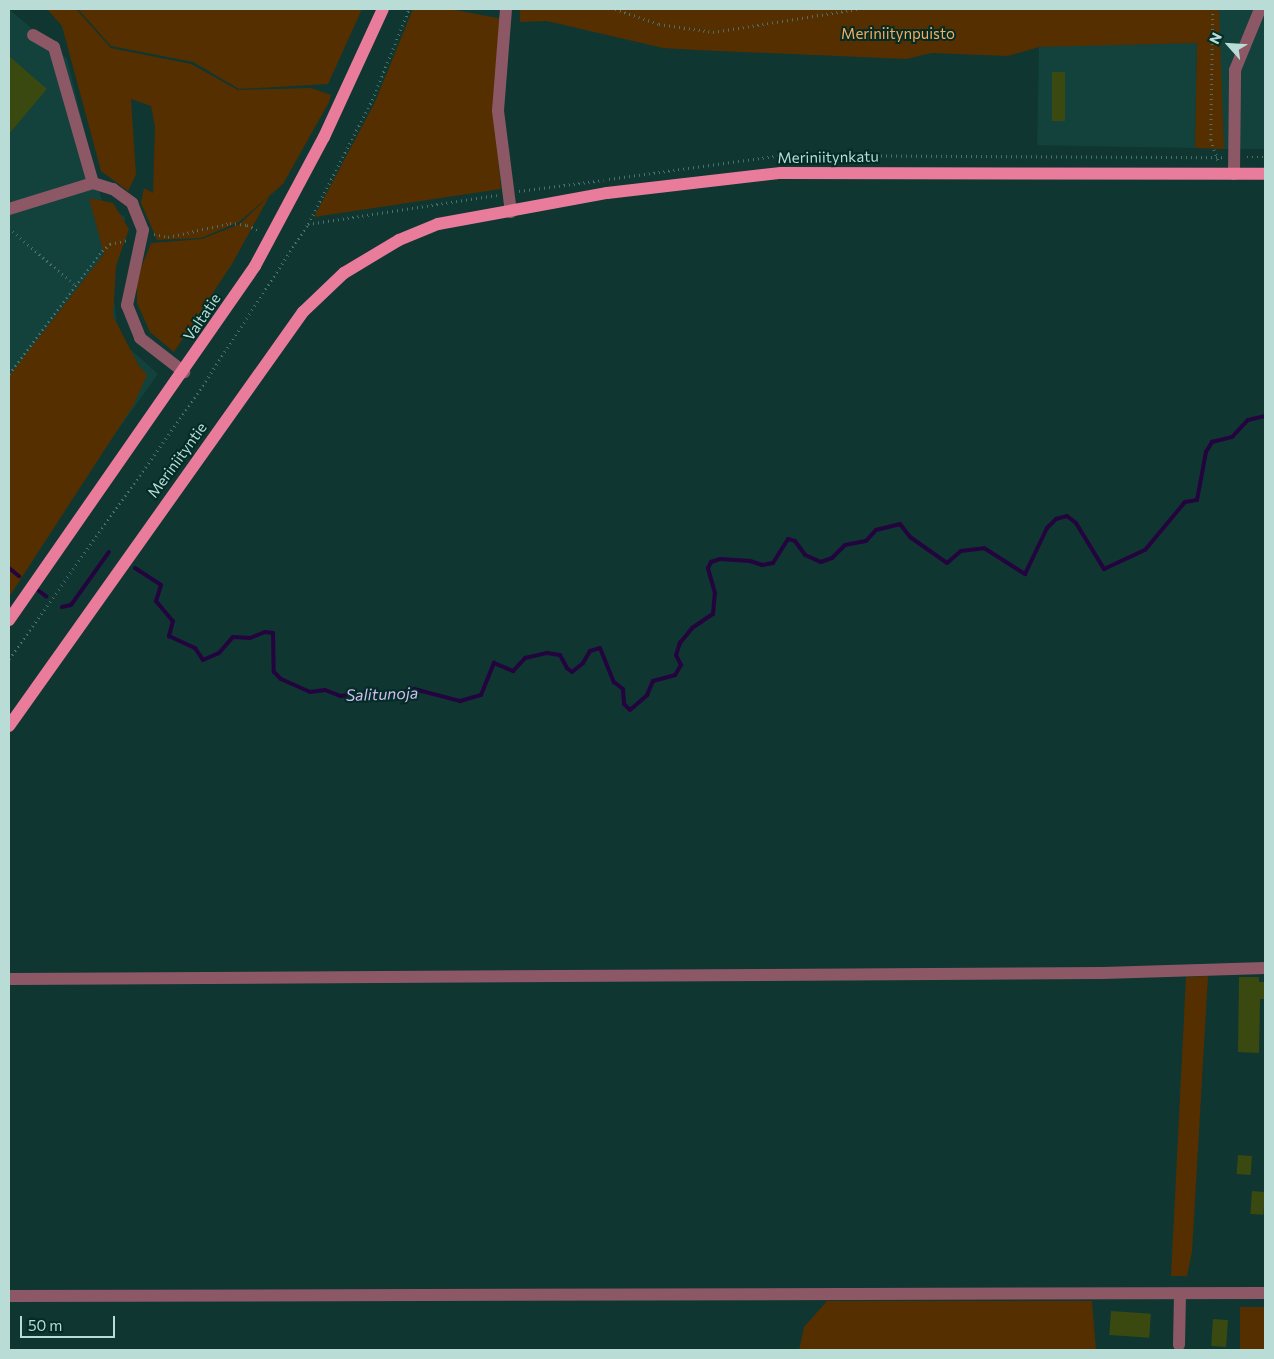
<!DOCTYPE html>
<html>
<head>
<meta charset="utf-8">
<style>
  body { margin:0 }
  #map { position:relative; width:1274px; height:1359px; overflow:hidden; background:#0f3631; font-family:Commissioner,sans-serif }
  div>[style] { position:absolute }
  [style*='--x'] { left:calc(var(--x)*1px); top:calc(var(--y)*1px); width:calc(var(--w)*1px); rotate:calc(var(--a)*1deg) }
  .built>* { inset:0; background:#13413b; transform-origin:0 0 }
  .green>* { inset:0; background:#552f00; transform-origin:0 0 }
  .stream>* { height:4px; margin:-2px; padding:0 2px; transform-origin:2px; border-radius:2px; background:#24043e }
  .building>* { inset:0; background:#3a4910; transform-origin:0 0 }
  .path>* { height:2.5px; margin-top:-1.25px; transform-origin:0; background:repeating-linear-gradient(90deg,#4c716c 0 1px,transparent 0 5px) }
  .minor>* { height:12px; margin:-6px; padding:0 6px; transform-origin:6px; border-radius:6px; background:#8d5865 }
  .major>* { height:12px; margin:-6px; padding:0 6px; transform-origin:6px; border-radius:6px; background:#ea7c9b }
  span { translate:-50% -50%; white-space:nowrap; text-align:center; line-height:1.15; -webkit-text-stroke:4px #032c27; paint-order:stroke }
  .park-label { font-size:15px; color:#faab5d }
  .street-label { font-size:15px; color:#badcd6 }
  .water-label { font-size:16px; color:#d3bcf3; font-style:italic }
  .frame { position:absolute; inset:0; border:10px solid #badcd6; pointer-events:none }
  .north { position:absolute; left:1204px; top:20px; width:50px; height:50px; -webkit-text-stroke:4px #032c27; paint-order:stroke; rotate:296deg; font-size:14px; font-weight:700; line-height:20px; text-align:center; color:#badcd6 }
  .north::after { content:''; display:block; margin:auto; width:18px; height:22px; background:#badcd6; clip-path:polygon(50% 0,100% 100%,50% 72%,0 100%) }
  .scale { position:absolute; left:20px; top:1316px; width:95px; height:22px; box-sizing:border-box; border:2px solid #badcd6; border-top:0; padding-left:6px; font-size:15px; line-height:18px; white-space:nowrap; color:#badcd6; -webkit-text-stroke:4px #032c27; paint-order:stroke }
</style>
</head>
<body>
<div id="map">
  <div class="built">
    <i style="clip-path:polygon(9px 9px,67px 59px,102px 202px,125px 217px,125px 241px,111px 269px,118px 338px,158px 374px,9px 582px)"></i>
    <i style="left:1219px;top:9px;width:46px;height:140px"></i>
    <i style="left:1197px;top:43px;width:105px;height:158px;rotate:91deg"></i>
  </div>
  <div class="green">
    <i style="clip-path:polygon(47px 9px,76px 9px,111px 48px,191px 64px,238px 90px,311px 88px,331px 95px,329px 102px,283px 184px,239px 222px,201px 238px,157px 240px,141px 203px,144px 188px,153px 193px,155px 127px,151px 106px,131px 99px,136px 175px,128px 191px,101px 171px,62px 26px)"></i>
    <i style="clip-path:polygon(78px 9px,362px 9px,328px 84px,239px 89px,193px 62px,111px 46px)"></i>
    <i style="clip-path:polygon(413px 9px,449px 9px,503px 19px,494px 115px,501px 189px,314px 217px,375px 102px)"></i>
    <i style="clip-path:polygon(520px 9px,1219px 9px,1224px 149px,1195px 148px,1197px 43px,1039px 47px,1008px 56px,932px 53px,906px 59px,696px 50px,663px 48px,547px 21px,520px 22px)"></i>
    <i style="clip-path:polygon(270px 195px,232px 264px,174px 352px,150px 332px,137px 303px,137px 278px,151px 243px,202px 239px,240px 224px)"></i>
    <i style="clip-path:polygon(89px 198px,113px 203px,129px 229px,116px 266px,113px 316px,139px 366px,147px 375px,133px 406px,9px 597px,9px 376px,104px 254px)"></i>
    <i style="clip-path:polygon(1208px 976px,1192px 1252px,1187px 1276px,1171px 1276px,1186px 977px)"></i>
    <i style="clip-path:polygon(827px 1301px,1092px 1301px,1096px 1350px,799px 1350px,804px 1327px)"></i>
    <i style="left:1265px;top:1307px;width:43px;height:25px;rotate:90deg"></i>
  </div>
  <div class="stream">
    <i style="--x:9;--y:568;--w:13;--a:39"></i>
    <i style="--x:135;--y:568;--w:31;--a:33"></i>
    <i style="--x:161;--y:585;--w:17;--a:107"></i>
    <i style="--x:156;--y:601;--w:26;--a:50"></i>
    <i style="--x:173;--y:621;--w:16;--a:105"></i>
    <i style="--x:169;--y:636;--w:29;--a:25"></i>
    <i style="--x:195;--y:648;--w:14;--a:56"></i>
    <i style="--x:203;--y:660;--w:17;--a:-24"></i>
    <i style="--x:219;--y:653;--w:21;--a:-49"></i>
    <i style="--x:233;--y:637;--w:17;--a:3"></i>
    <i style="--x:250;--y:638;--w:16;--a:-22"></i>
    <i style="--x:265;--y:632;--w:8;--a:7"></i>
    <i style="--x:273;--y:633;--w:39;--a:89"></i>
    <i style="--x:274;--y:672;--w:10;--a:45"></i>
    <i style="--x:281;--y:679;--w:32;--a:24"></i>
    <i style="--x:310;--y:692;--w:15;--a:-8"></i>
    <i style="--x:325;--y:690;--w:17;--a:21"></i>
    <i style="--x:341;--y:696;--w:34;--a:-8"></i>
    <i style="--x:375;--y:691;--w:15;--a:16"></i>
    <i style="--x:389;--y:695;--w:26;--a:-13"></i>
    <i style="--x:414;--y:689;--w:48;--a:14.6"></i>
    <i style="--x:460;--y:701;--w:22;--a:-16"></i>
    <i style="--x:481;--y:695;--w:35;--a:-68"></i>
    <i style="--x:494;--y:663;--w:21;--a:23"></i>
    <i style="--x:513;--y:671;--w:18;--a:-47"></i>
    <i style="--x:525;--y:658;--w:23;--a:-13"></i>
    <i style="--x:547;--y:653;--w:13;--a:9"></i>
    <i style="--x:560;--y:655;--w:15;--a:62"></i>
    <i style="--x:567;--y:668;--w:6;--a:39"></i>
    <i style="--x:572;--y:672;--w:14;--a:-39"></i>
    <i style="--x:583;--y:663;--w:14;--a:-60"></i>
    <i style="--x:590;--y:651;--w:10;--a:-17"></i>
    <i style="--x:600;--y:648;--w:37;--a:68"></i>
    <i style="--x:614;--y:682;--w:11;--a:38"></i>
    <i style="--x:623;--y:689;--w:15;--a:86"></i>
    <i style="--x:624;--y:704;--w:8;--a:45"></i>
    <i style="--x:630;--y:710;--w:23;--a:-41"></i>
    <i style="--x:647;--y:695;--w:15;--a:-67"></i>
    <i style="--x:653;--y:681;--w:23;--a:-15"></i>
    <i style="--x:675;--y:675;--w:12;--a:-59"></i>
    <i style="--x:681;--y:665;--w:11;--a:-117"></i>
    <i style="--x:676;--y:655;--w:13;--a:-72"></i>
    <i style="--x:680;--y:643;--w:19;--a:-51"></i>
    <i style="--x:692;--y:628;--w:25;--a:-34"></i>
    <i style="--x:713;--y:614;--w:21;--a:-85"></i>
    <i style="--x:715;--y:593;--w:26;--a:-106"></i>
    <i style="--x:708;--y:568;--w:7;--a:-63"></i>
    <i style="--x:711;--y:562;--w:9;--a:-18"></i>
    <i style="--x:720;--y:559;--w:30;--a:4"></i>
    <i style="--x:750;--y:561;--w:13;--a:18"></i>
    <i style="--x:762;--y:565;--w:11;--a:-10"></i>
    <i style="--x:773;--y:563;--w:28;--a:-58"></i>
    <i style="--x:788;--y:539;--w:7;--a:16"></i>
    <i style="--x:795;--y:541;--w:17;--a:54"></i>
    <i style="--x:805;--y:555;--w:17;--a:24"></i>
    <i style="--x:821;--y:562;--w:12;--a:-20"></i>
    <i style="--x:832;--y:558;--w:18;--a:-45"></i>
    <i style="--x:845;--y:545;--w:21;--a:-11"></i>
    <i style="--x:866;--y:541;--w:15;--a:-48"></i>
    <i style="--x:876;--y:530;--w:25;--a:-14"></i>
    <i style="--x:900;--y:524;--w:16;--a:52"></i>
    <i style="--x:910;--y:537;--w:45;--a:35.1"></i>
    <i style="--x:947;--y:563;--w:18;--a:-41"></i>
    <i style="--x:961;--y:551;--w:23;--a:-7"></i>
    <i style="--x:984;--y:548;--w:49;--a:32.4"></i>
    <i style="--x:1025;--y:574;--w:51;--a:-64.4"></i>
    <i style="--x:1047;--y:528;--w:13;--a:-45"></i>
    <i style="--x:1056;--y:519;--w:11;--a:-15"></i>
    <i style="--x:1067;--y:516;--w:11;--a:38"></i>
    <i style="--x:1076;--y:523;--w:54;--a:58.7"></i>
    <i style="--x:1104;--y:569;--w:45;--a:-24.9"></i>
    <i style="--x:1145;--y:550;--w:62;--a:-50.2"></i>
    <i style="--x:1185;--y:502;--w:12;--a:-9"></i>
    <i style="--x:1197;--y:500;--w:49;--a:-79.4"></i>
    <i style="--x:1206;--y:452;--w:12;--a:-59"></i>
    <i style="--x:1212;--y:442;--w:21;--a:-14"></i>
    <i style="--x:1232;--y:437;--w:23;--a:-47"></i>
    <i style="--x:1248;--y:420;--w:17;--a:-13"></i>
    <i style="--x:39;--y:591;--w:9;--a:36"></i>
    <i style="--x:62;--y:607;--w:9;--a:-13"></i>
    <i style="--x:71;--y:605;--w:65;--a:-54.4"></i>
  </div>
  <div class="building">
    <i style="clip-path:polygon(9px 56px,47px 89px,9px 134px)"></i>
    <i style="left:1052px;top:72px;width:13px;height:49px"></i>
    <i style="clip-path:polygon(1239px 977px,1259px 977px,1259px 982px,1265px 982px,1265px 999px,1260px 999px,1259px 1053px,1238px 1052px)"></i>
    <i style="left:1238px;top:1155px;width:14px;height:19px;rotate:4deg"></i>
    <i style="left:1252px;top:1191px;width:13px;height:23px;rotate:4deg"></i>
    <i style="left:1111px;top:1311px;width:40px;height:24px;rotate:4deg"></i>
    <i style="left:1213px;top:1319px;width:15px;height:27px;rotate:4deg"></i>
  </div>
  <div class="path">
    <i style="--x:615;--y:9;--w:46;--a:18.8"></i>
    <i style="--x:659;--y:24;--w:55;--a:8.4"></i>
    <i style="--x:713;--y:32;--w:148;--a:-9"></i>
    <i style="--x:1213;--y:9;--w:131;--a:90.9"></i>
    <i style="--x:1211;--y:140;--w:24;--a:71"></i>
    <i style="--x:1247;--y:157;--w:18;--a:0"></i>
    <i style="--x:609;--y:179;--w:174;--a:-7.9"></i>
    <i style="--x:781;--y:155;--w:443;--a:0.3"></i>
    <i style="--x:519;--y:191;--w:85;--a:-7.5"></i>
    <i style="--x:308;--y:224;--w:191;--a:-8.7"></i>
    <i style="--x:9;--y:228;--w:89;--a:40.9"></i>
    <i style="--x:154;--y:234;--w:14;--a:12"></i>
    <i style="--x:168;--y:237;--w:64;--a:-12.7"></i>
    <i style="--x:230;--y:223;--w:17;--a:7"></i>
    <i style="--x:247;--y:225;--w:14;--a:25"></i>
    <i style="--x:9;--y:374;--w:154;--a:-52.9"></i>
    <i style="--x:102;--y:251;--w:11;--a:-41"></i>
    <i style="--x:110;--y:244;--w:18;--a:-13"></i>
    <i style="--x:9;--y:659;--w:325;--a:-54.6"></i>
    <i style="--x:197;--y:394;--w:203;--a:-56.9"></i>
    <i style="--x:308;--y:224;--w:140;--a:-62.7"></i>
    <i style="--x:372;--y:100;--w:98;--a:-67.9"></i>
  </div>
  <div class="minor">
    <i style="--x:506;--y:9;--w:102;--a:94.5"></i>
    <i style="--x:498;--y:111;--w:102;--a:82.7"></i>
    <i style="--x:33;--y:35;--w:24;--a:30"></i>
    <i style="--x:54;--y:47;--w:141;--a:74"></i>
    <i style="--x:1234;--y:174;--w:104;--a:-89.4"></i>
    <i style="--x:1235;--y:70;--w:66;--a:-67.7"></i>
    <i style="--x:9;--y:209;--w:88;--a:-17.2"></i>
    <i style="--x:93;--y:183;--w:21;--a:17"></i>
    <i style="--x:113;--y:189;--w:24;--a:36"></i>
    <i style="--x:132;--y:203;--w:29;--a:68"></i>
    <i style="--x:143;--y:230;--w:77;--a:102"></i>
    <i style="--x:127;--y:305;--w:35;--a:68"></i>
    <i style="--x:140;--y:338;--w:56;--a:37.7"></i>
    <i style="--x:9;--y:979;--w:1094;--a:-0.31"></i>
    <i style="--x:1103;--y:973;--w:162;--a:-1.8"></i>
    <i style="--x:9;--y:1296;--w:1256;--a:-0.14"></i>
    <i style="--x:1179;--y:1345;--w:51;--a:-88.9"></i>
  </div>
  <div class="major">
    <i style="--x:9;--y:620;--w:431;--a:-55.2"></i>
    <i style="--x:255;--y:266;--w:146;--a:-61.9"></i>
    <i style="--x:324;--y:137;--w:141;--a:-65.3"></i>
    <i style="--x:9;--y:726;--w:508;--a:-54.62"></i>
    <i style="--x:303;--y:312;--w:57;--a:-43.6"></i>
    <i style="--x:344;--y:273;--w:64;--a:-31"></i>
    <i style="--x:399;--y:240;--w:42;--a:-22.3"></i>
    <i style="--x:438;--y:224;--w:172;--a:-10.4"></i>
    <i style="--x:607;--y:193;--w:175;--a:-6.6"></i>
    <i style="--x:781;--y:173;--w:484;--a:0.1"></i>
  </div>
  <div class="park-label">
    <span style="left:898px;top:34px">Meriniitynpuisto</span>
  </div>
  <div class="street-label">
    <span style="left:828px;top:157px;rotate:-1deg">Meriniitynkatu</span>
    <span style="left:202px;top:317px;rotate:-56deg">Valtatie</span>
    <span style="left:177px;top:460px;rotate:-54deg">Meriniityntie</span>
  </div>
  <div class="water-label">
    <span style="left:382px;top:694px;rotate:-2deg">Salitunoja</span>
  </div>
  <div class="frame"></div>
  <div class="north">N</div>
  <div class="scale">50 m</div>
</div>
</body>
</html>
